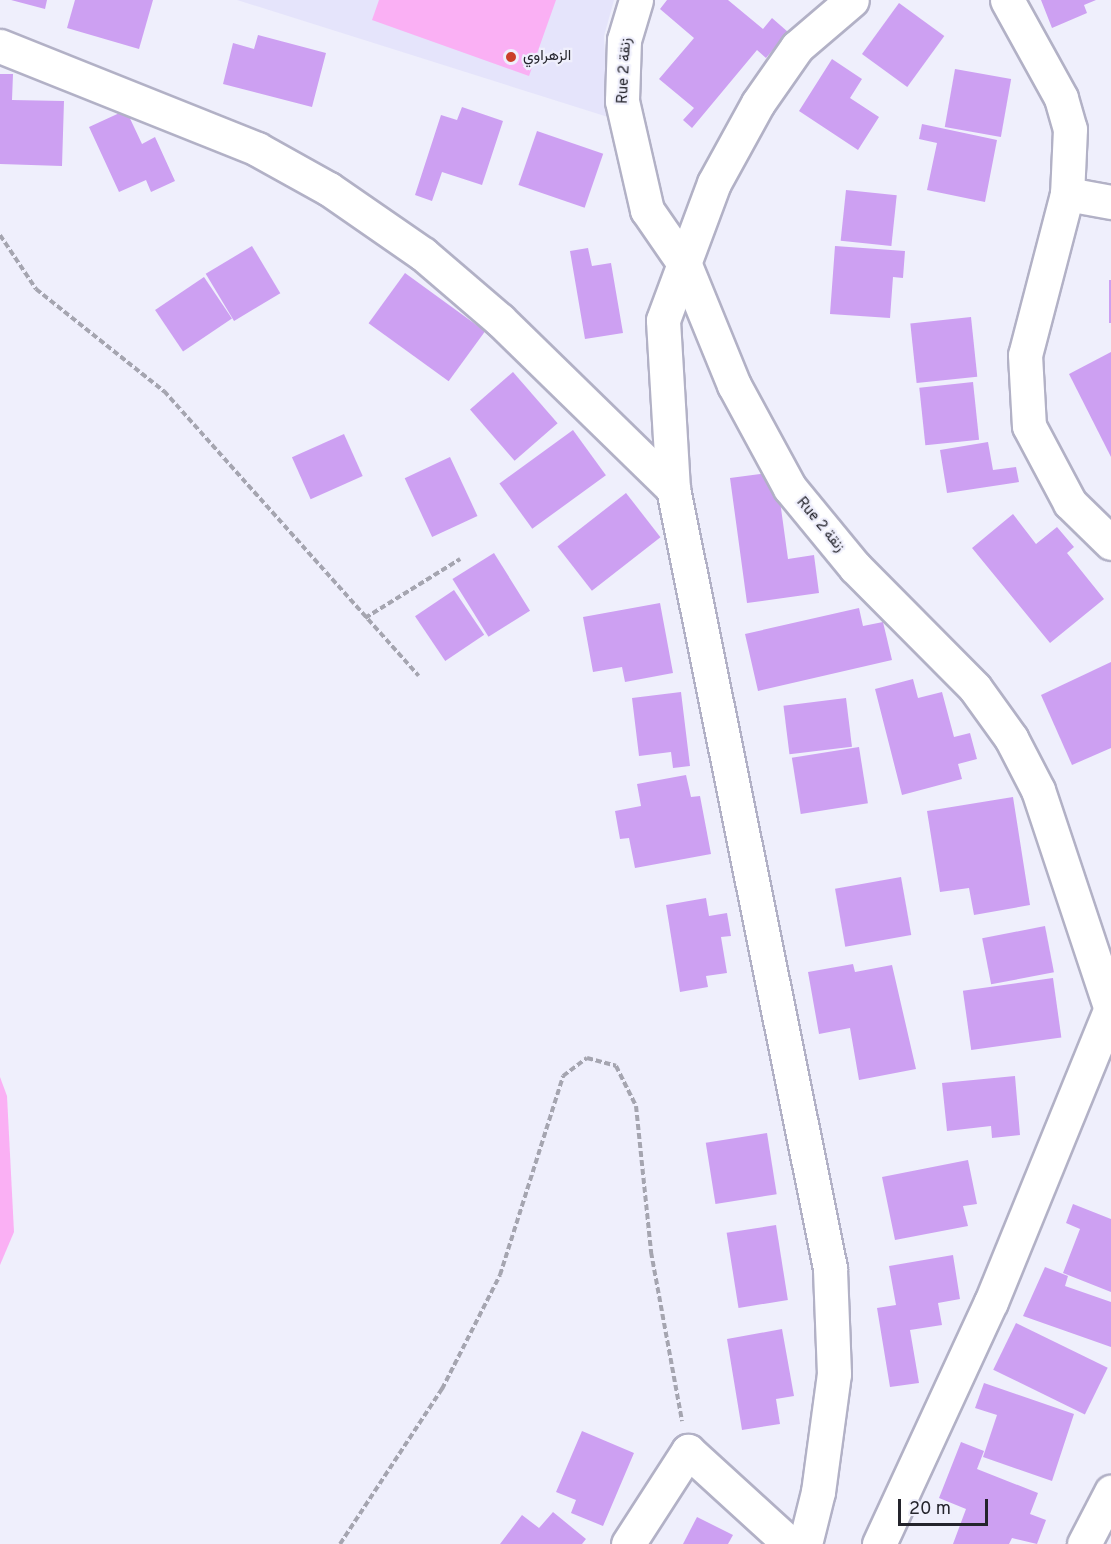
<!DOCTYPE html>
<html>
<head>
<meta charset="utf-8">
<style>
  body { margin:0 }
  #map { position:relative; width:1111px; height:1544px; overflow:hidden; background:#efeffc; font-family:Overpass,Vazirmatn,sans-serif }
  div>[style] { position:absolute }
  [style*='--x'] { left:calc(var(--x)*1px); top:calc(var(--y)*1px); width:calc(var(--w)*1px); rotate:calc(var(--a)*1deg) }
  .built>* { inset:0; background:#e5e4fb }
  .green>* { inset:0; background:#fab0f4 }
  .building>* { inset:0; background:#cda0f2; transform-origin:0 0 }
  .path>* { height:4px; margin-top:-2px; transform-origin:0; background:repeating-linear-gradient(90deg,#a5a5b0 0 6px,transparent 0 9px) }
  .roads { filter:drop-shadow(2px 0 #b2b1c6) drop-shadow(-2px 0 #b2b1c6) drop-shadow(0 2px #b2b1c6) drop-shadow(0 -2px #b2b1c6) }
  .minor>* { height:33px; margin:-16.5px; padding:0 16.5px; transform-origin:16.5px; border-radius:16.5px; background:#fff }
  .primary>* { height:33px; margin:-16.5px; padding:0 16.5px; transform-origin:16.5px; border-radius:16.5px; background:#fff }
  .dots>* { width:16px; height:16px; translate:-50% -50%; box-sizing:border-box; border:3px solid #efeffc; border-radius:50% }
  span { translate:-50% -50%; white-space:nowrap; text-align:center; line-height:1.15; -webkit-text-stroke:4.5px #efeffc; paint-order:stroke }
  .poi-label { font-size:15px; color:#24242c }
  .left { translate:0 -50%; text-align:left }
  .street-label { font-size:15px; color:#24242c }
  .scale { position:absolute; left:898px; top:1499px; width:90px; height:27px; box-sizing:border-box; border:3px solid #24242c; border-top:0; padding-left:8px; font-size:18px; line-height:21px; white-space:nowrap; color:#24242c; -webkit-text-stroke:4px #efeffc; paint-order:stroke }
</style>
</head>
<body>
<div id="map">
  <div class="built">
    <i style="clip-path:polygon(237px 0,614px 0,604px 36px,608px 117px)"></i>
  </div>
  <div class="green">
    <i style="clip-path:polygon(379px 0,556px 0,529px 76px,372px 20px)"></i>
    <i style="clip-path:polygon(0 1077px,7px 1096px,14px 1232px,0 1265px)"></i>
  </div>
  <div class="building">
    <i style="clip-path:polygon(11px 0,47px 0,45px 9px)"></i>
    <i style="clip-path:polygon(75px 0,153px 0,139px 49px,67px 28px)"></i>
    <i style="clip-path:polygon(667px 0,728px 0,763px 29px,772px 18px,788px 32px,766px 58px,757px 50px,692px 128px,683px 120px,694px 108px,659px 79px,694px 38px,660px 9px)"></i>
    <i style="clip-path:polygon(1041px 0,1096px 0,1084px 5px,1087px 13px,1052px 28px)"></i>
    <i style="left:899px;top:3px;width:56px;height:63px;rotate:36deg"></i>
    <i style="clip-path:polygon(258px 35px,326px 53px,312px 107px,223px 84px,233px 43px,254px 49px)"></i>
    <i style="clip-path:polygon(832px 59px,862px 79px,850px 98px,879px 117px,858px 150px,799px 111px)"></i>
    <i style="left:955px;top:69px;width:57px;height:59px;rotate:10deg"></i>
    <i style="clip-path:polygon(0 74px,13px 74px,12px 100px,64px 101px,62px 166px,0 164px)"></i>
    <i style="clip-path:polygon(462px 107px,503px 121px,482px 185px,442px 172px,432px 201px,415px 195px,441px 115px,457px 120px)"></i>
    <i style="clip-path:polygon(126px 110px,142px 144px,155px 137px,175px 181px,151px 192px,146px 180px,119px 192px,89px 127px)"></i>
    <i style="clip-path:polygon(922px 124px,997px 140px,985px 202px,927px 190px,937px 143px,919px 139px)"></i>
    <i style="left:537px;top:131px;width:70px;height:57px;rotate:19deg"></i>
    <i style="left:846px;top:190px;width:51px;height:51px;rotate:6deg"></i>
    <i style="left:252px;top:246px;width:55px;height:54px;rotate:59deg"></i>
    <i style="clip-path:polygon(835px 246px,905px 251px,903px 278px,893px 277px,890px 318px,830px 314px)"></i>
    <i style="clip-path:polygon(588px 248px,592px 266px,611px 263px,623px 333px,585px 339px,570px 251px)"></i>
    <i style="left:405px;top:273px;width:99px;height:62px;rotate:36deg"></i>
    <i style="left:204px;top:277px;width:50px;height:59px;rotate:56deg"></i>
    <i style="left:1109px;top:280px;width:2px;height:43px"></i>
    <i style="left:971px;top:317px;width:60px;height:61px;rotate:84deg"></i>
    <i style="clip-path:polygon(1111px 352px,1111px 457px,1069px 374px)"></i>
    <i style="left:513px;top:372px;width:68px;height:57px;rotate:49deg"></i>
    <i style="left:973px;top:382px;width:58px;height:54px;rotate:84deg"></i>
    <i style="left:573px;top:430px;width:56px;height:91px;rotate:54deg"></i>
    <i style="left:344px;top:434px;width:46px;height:57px;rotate:66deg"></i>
    <i style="clip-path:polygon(988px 442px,993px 470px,1016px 467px,1019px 482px,947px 493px,940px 450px)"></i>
    <i style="left:450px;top:457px;width:65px;height:50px;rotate:65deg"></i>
    <i style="clip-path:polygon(776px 472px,788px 559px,814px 555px,819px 593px,747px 603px,730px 478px)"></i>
    <i style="left:626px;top:493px;width:56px;height:87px;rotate:52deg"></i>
    <i style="clip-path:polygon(1013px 514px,1036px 544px,1057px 527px,1074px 547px,1067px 553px,1104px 599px,1050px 643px,972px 548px)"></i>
    <i style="left:494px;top:553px;width:68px;height:49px;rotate:58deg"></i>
    <i style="left:454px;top:590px;width:54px;height:47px;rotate:56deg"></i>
    <i style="clip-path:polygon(660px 603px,673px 673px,625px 682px,622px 667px,593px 672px,583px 617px)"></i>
    <i style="clip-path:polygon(859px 608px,863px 626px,883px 622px,892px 660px,758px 691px,745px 634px)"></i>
    <i style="clip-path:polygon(1111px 662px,1111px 748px,1072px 765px,1041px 695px)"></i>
    <i style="clip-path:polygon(913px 679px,918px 698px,942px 692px,954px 737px,970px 733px,977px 759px,958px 764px,962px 779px,902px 795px,875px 689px)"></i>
    <i style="clip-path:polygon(681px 692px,690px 766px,673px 768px,671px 752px,639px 756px,632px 698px)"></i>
    <i style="left:846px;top:698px;width:49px;height:63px;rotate:83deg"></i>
    <i style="left:859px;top:747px;width:57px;height:68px;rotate:81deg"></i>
    <i style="clip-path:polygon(686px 775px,691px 797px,700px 796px,711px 854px,635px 868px,629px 838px,620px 839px,615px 811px,641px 806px,637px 784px)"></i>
    <i style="clip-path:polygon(1013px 797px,1030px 905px,974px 915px,969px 888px,940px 892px,927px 811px)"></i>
    <i style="left:901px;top:877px;width:59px;height:67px;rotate:80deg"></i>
    <i style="clip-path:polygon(706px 898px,709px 916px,727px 913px,731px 936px,721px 937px,727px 973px,706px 976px,708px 987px,680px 992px,666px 905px)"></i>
    <i style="left:1045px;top:926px;width:47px;height:64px;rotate:79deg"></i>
    <i style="clip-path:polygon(853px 964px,855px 972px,892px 965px,916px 1069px,859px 1080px,850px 1028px,819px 1034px,808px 972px)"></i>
    <i style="left:1053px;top:978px;width:60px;height:91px;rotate:82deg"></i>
    <i style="clip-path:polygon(1015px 1076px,1020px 1135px,992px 1138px,991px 1126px,947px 1131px,942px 1083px)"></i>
    <i style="left:767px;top:1133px;width:62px;height:62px;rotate:81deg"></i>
    <i style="clip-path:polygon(968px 1160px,977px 1204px,963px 1206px,968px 1226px,895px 1240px,882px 1177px)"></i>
    <i style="clip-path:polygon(1073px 1204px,1111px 1219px,1111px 1292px,1063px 1273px,1080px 1229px,1066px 1223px)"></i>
    <i style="left:776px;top:1225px;width:76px;height:50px;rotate:81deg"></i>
    <i style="clip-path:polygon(953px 1255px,960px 1299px,938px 1303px,942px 1325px,910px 1330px,919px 1383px,890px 1387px,877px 1308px,896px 1305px,889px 1266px)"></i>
    <i style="clip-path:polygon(1045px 1267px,1068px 1276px,1065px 1286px,1111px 1302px,1111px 1347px,1023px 1316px)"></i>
    <i style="left:1016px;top:1323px;width:102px;height:52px;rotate:26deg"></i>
    <i style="clip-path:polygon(782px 1329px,794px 1396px,776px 1399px,780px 1424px,742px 1430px,727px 1339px)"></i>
    <i style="clip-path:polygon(984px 1383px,1074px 1414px,1052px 1481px,983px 1457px,997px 1415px,975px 1408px)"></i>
    <i style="clip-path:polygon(582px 1431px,634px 1453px,603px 1526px,571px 1513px,576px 1500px,556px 1492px)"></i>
    <i style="clip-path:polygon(961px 1442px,984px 1451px,977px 1469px,1038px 1493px,1030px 1514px,1046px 1520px,1037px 1544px,1012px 1538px,1009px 1544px,953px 1544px,966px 1509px,939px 1498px)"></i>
    <i style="clip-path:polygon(553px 1512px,586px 1539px,582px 1544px,500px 1544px,522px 1515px,539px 1528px)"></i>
    <i style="clip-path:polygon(697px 1517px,733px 1535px,728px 1544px,683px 1544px)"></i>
  </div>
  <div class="path">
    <i style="--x:0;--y:235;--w:65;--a:56.3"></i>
    <i style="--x:36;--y:289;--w:164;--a:38.6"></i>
    <i style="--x:164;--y:391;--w:382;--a:48.2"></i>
    <i style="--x:365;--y:618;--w:112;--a:-31.8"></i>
    <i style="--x:340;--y:1544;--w:186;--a:-56.7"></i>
    <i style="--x:442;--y:1389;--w:128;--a:-63"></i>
    <i style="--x:500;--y:1275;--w:209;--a:-72.4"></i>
    <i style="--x:563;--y:1076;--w:30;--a:-37"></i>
    <i style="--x:587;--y:1058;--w:30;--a:15"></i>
    <i style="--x:616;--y:1066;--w:45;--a:63.4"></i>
    <i style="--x:636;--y:1106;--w:147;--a:84.1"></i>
    <i style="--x:651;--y:1252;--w:172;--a:79.6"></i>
  </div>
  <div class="roads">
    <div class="minor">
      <i style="--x:636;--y:0;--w:42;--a:106.7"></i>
      <i style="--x:624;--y:40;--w:61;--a:91.9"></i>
      <i style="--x:622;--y:101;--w:112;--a:77.1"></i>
      <i style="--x:647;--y:210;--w:67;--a:55.4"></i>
      <i style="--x:685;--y:265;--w:130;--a:67.8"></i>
      <i style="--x:734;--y:385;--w:117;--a:61.5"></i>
      <i style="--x:790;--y:488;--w:102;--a:50.6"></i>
      <i style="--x:855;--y:567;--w:170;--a:45.2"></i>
      <i style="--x:975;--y:688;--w:62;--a:54.2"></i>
      <i style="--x:1011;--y:738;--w:59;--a:62.6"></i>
      <i style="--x:1038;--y:790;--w:231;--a:71.6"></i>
      <i style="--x:1007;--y:0;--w:112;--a:61.1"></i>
      <i style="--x:1061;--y:98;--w:32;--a:74"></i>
      <i style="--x:1070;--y:129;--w:65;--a:92.6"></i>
      <i style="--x:1067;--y:194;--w:166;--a:104.6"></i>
      <i style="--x:1025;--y:355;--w:71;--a:86.8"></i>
      <i style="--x:1029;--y:426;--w:87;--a:62"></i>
      <i style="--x:1070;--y:503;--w:57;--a:44.3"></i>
      <i style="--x:0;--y:46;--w:277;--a:21.8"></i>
      <i style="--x:257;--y:149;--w:82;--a:29.1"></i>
      <i style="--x:329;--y:189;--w:114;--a:34.7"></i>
      <i style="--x:423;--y:254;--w:101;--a:40.6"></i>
      <i style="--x:500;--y:320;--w:242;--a:44.3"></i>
      <i style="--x:1067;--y:194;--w:45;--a:10.3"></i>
      <i style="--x:628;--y:1544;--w:111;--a:-57.2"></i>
      <i style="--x:688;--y:1451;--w:138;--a:42.4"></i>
      <i style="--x:805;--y:1544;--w:54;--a:-76"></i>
      <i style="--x:818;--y:1492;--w:119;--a:-82.3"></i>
      <i style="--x:834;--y:1374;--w:106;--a:-92.2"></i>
      <i style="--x:830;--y:1268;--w:795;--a:-101.39"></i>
      <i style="--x:673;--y:489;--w:169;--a:-93.4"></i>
      <i style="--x:663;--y:320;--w:146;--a:-69.6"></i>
      <i style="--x:714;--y:183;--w:91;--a:-61.2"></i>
      <i style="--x:758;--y:103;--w:68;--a:-55.1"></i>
      <i style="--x:797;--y:47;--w:72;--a:-40.5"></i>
      <i style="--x:879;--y:1544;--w:267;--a:-65.2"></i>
      <i style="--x:991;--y:1302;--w:318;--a:-67.8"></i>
    </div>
    <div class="primary">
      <i style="--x:1084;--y:1544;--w:59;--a:-62.6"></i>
    </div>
  </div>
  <div class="dots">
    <i style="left:511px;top:57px;background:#cb3f29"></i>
  </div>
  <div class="poi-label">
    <span class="left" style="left:523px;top:57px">الزهراوي</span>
  </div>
  <div class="street-label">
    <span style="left:625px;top:71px;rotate:-87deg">Rue 2 زنقة</span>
    <span style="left:820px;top:525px;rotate:50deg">Rue 2 زنقة</span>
  </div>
  <div class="scale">20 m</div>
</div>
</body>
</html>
